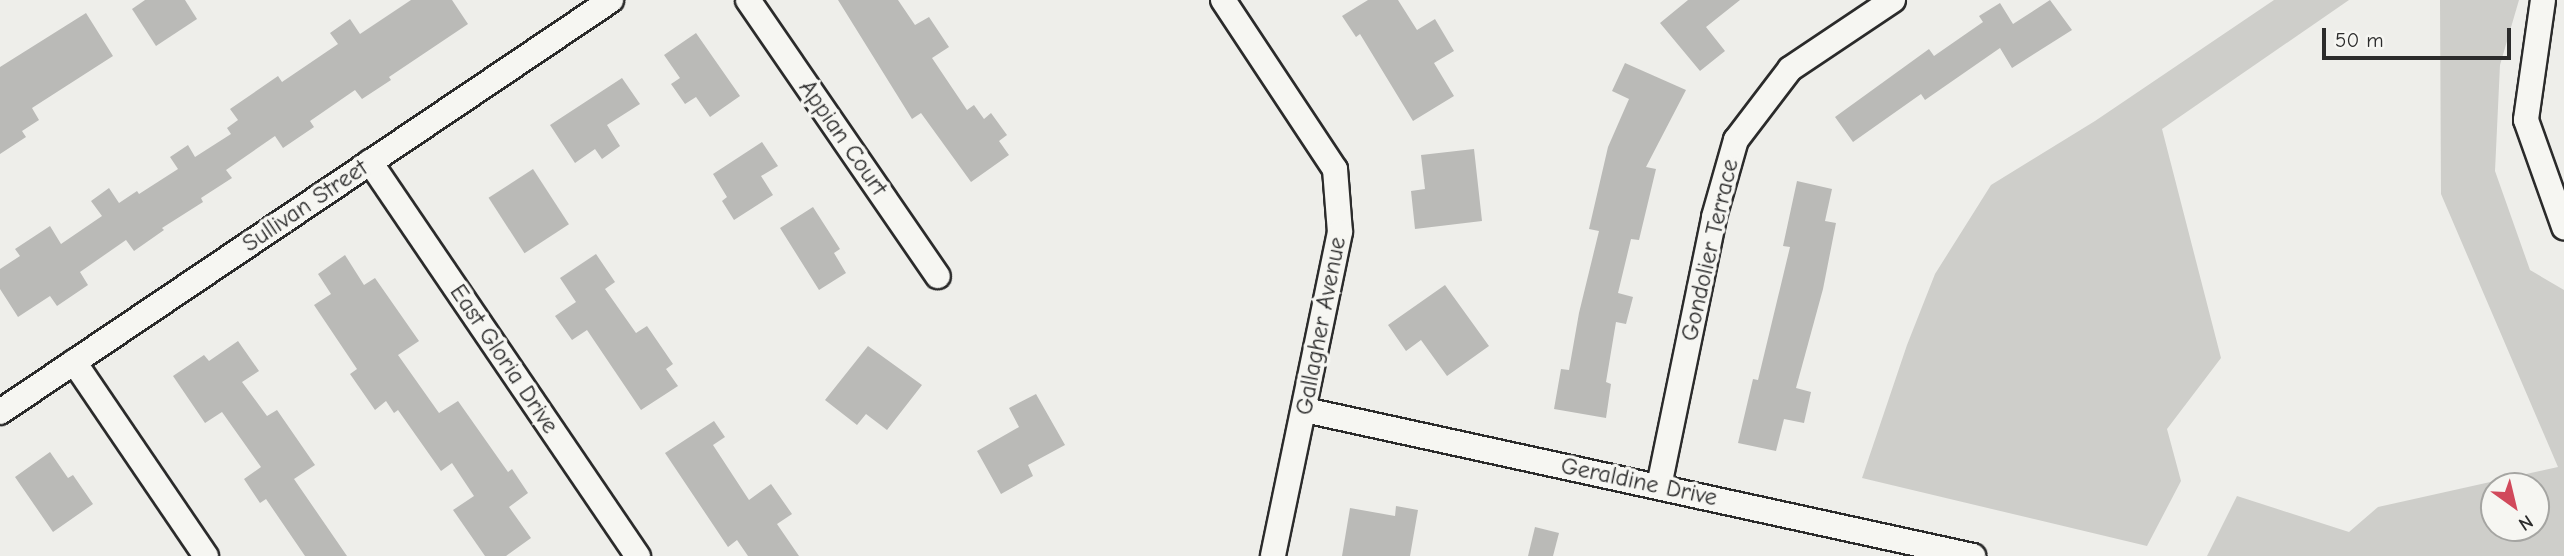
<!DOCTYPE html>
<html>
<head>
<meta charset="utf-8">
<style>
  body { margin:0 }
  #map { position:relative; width:2564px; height:556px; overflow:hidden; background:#eeeeea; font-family:"Comic Neue",sans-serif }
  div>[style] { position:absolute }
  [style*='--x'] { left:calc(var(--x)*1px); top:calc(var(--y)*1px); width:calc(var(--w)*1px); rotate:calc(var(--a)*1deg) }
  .green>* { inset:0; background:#cececa }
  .building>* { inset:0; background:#babab7; transform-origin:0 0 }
  .roads { filter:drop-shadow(2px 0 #2b2b2b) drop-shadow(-2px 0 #2b2b2b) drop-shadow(0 2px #2b2b2b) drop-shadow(0 -2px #2b2b2b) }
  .street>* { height:24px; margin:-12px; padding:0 12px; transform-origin:12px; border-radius:12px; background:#f6f6f2 }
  span { translate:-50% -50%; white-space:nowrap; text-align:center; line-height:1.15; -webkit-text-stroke:7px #f6f6f2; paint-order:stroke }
  .street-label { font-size:24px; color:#2b2b2b }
  .north { position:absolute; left:2480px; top:472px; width:70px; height:70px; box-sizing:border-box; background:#f6f6f2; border:2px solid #a5a5a2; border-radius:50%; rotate:146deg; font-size:19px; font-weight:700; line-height:28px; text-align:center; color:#2b2b2b }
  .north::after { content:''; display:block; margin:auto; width:24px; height:32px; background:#d1495b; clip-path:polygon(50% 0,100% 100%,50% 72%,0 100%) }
  .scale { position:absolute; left:2322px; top:28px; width:189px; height:32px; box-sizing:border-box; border:4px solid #2b2b2b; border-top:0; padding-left:9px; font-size:21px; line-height:24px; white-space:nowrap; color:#2b2b2b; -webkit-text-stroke:5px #f6f6f2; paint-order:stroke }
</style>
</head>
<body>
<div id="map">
  <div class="green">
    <i style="clip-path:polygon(2274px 0,2349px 0,2162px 129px,2221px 358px,2167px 429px,2181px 481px,2147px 546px,1862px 478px,1907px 345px,1935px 274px,1991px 185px,2095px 121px)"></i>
    <i style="clip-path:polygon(evenodd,2440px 0,2519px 0,2500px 65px,2495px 171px,2530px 270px,2564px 290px,2564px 556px,2207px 556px,2237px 496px,2349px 532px,2378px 507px,2558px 467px,2441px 194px,2440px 0,2536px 486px,2536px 528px,2494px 528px,2494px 486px,2536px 486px)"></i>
  </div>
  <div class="building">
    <i style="clip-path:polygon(145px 0,185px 0,197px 19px,156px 46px,132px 9px)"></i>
    <i style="clip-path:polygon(411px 0,452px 0,468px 24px,389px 77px,391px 80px,362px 99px,355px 90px,310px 121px,314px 127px,283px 148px,275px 136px,226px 170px,232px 178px,201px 198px,203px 202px,162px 228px,164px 230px,134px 251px,126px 240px,80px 272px,88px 285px,57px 306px,50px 296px,18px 317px,0 289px,0 269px,20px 256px,15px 249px,50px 226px,61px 244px,102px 216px,91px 201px,109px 188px,119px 203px,137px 191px,139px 194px,178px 169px,170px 157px,188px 145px,195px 157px,231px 134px,227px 128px,238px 120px,230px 109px,278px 76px,282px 82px,338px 44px,330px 33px,350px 19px,360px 34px)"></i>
    <i style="clip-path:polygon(838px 0,898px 0,915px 25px,929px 17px,949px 47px,932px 58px,967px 110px,974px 105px,984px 119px,991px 113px,1007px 135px,999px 141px,1009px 155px,971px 182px,921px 113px,912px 119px)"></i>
    <i style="clip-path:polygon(1368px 0,1398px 0,1417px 30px,1435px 19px,1454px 51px,1434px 63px,1454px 96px,1413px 121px,1360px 34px,1356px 37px,1342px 16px)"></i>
    <i style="clip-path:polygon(1688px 0,1740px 0,1706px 27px,1725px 51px,1700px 71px,1660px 23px)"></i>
    <i style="clip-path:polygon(2050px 0,2072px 30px,2012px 68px,2000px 48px,1925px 100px,1921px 94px,1853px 142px,1835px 117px,1929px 49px,1934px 56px,1983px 22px,1979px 16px,2000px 3px,2013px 24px)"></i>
    <i style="clip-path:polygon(86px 13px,113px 56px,32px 108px,39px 120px,22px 131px,26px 137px,0 154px,0 67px)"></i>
    <i style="clip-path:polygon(696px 33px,740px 96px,710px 117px,696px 97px,685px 104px,671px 84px,680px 78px,664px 55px)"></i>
    <i style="clip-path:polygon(1625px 63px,1686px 90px,1646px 167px,1656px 169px,1639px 240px,1631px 239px,1618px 293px,1633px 297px,1626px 324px,1616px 322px,1606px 382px,1611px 384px,1606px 418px,1554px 409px,1561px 369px,1569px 370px,1579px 313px,1599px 231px,1589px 229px,1608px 147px,1629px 99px,1612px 91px)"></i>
    <i style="clip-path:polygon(622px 78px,640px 104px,607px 125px,620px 146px,602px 159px,595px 149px,575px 163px,550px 125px)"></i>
    <i style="clip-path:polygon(762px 142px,778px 166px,761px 176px,773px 195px,734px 220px,722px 201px,727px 197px,713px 174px)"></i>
    <i style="clip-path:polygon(1474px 149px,1482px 221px,1415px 229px,1411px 191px,1425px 189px,1421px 155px)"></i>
    <i style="left:533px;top:169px;width:66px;height:53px;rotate:57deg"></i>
    <i style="clip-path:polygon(1797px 181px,1832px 189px,1825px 221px,1836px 223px,1823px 289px,1796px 388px,1811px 392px,1804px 423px,1784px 419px,1776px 451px,1738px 443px,1753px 379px,1758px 380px,1790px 247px,1783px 246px)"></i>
    <i style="clip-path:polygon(813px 207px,840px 249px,834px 253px,846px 273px,819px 290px,780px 228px)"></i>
    <i style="clip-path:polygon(596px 254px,615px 282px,605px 289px,636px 333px,647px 326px,673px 364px,666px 369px,678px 386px,641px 410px,587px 330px,572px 340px,555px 316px,576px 302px,560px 278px)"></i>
    <i style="clip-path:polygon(345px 255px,364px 285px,375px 278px,419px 341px,398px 355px,439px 413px,458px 401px,508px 472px,512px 469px,528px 493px,509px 507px,531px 538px,506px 556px,485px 556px,453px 510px,474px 496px,452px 463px,441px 471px,398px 410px,394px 413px,386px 401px,375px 410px,350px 374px,357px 369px,314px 305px,331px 294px,318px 274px)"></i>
    <i style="clip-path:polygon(1445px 285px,1489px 346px,1447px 376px,1421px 340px,1406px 351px,1388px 325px)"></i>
    <i style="clip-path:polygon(238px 341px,259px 371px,242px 382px,267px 416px,277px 410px,315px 465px,294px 479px,347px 556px,305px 556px,266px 499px,260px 503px,244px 479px,261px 467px,222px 412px,205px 423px,173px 376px,204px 355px,209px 361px)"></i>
    <i style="clip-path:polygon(868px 346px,922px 385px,887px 430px,866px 414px,857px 425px,825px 400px)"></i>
    <i style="clip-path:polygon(1036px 394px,1065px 445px,1028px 465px,1033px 476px,1001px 494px,977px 451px,1019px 427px,1009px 408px)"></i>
    <i style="clip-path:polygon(714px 421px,725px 437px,713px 445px,749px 500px,771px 484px,792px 514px,777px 524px,799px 556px,748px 556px,737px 540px,728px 547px,665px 453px)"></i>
    <i style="clip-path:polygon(50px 452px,68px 478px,73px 475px,93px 504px,53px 532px,15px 477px)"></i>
    <i style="clip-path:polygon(1396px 506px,1418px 510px,1410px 556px,1342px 556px,1350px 508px,1395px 516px)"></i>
    <i style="clip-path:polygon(1535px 527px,1559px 533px,1553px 556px,1528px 556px)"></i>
  </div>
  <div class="roads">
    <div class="street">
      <i style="--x:748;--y:0;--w:335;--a:55.5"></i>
      <i style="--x:1223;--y:0;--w:203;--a:56.5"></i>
      <i style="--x:1335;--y:169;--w:63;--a:85.5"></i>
      <i style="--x:1340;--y:232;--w:331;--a:101.7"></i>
      <i style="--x:2543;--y:0;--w:121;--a:98.1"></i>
      <i style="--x:2526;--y:120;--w:114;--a:70.4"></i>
      <i style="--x:370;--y:162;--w:477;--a:55.8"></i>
      <i style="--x:74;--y:362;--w:235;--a:55.8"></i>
      <i style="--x:1305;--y:410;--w:684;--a:12.33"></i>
      <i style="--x:0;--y:412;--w:737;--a:-33.99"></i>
      <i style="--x:1659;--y:486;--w:275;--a:-78.4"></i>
      <i style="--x:1714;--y:217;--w:80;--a:-74.1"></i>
      <i style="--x:1736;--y:140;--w:89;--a:-52.7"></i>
      <i style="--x:1790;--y:69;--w:124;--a:-33.8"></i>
    </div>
  </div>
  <div class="street-label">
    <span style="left:843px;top:138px;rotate:55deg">Appian Court</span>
    <span style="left:305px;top:206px;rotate:-34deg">Sullivan Street</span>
    <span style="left:1710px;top:250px;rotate:-77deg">Gondolier Terrace</span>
    <span style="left:1321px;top:326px;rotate:-79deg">Gallagher Avenue</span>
    <span style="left:504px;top:359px;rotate:56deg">East Gloria Drive</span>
    <span style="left:1639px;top:482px;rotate:12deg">Geraldine Drive</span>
  </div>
  <div class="north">N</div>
  <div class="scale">50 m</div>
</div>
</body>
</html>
